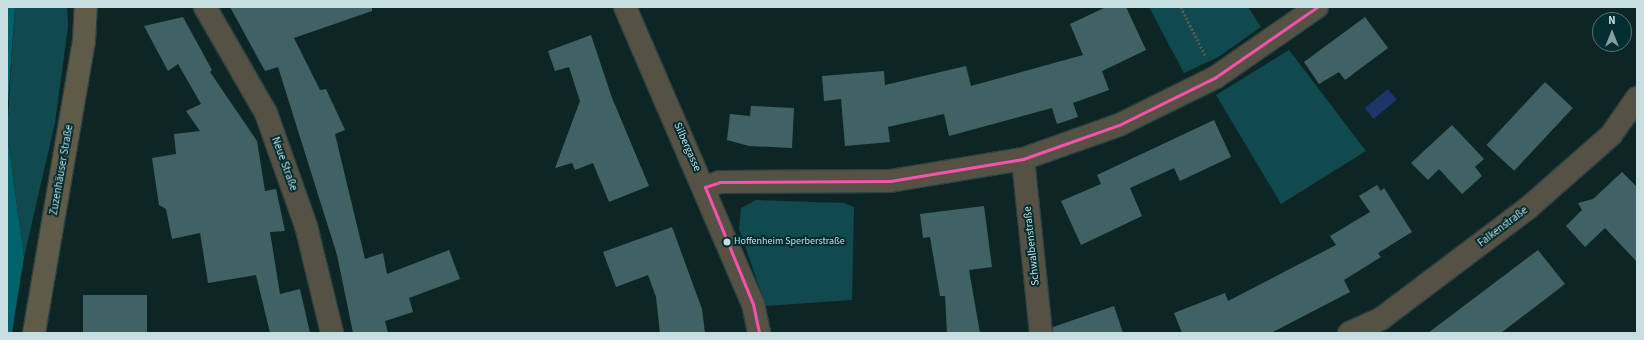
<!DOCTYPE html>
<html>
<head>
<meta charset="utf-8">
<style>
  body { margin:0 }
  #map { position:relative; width:1644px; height:340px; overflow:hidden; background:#0e2526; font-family:"Source Sans 3",sans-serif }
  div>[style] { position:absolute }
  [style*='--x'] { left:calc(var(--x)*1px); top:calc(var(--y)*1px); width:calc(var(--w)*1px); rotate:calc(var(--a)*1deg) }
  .green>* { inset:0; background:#104a4f }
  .forest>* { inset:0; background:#026269 }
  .water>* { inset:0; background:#1d356a; transform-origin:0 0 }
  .building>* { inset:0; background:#416265; transform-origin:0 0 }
  .path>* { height:2.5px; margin-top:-1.25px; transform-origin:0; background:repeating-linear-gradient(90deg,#565950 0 2px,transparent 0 4px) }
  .roads { filter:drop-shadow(1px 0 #2d4142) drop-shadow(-1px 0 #2d4142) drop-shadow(0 1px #2d4142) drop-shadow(0 -1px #2d4142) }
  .street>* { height:22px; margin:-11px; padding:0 11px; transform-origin:11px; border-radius:11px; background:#555245 }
  .primary>* { height:22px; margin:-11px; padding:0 11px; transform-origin:11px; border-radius:11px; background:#605b48 }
  .bus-1>* { height:3px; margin:-1.5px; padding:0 1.5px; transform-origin:1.5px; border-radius:1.5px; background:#f653ac }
  .dots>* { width:11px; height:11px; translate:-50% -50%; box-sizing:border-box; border:2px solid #032d31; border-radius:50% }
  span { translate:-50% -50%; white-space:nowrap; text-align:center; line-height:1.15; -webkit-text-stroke:4px #032d31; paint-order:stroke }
  .bus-label { font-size:10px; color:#c5dfe1 }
  .left { translate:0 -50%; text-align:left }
  .street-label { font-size:11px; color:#c5dfe1 }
  .frame { position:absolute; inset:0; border:8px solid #c5dfe1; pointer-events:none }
  .north { position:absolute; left:1592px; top:12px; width:40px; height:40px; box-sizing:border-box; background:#032d31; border:1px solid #517477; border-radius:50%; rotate:0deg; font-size:11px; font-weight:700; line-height:16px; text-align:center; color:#c5dfe1 }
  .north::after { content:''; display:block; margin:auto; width:14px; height:18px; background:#859ea0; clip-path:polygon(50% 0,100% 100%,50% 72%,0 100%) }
</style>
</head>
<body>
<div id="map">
  <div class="green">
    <i style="clip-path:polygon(15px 7px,67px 7px,68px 26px,55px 123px,24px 257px,7px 134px)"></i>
    <i style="clip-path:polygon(1149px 7px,1248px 7px,1261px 27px,1218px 57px,1184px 73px)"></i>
    <i style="clip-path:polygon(1289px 50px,1366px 151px,1281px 204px,1216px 95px)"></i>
    <i style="clip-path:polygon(756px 200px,844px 203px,854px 207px,852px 300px,766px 306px,739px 229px,741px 208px)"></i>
  </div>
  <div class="forest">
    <i style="clip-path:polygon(7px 7px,15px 7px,7px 117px)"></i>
    <i style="clip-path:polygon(7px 134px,24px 257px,12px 333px,7px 333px)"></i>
  </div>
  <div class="water">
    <i style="left:1388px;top:89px;width:14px;height:30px;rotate:51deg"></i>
  </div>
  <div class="building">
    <i style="clip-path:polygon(230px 7px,372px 7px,372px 11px,294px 38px,320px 90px,326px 89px,345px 130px,335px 134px,365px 259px,383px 253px,387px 274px,449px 250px,460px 279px,409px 298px,413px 312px,385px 321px,388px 333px,353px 333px,337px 255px,278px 67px,265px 71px)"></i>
    <i style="clip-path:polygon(1106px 7px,1126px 7px,1146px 50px,1102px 71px,1109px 90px,1073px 103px,1078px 117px,1057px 124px,1052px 108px,949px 136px,944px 114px,888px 127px,890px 142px,845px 146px,841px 99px,824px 101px,822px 76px,884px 71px,885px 85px,966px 66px,971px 86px,1083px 55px,1070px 24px)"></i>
    <i style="clip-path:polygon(183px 17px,212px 70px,210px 72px,257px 141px,265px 191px,276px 189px,285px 231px,270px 232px,280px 294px,300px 289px,310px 333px,270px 333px,256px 275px,208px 283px,200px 233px,172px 239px,166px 209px,159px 205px,152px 158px,176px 154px,174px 134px,200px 131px,186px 111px,201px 104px,178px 64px,168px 71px,144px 26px)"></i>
    <i style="clip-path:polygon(1365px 17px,1388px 48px,1345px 80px,1339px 72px,1319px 84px,1304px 62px)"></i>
    <i style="clip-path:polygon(591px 35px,612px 98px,649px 186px,609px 202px,593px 163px,575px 170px,572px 163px,555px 168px,580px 101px,569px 67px,555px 71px,548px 51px)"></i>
    <i style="left:1545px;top:82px;width:38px;height:86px;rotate:43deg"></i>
    <i style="clip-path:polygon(751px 106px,794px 108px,792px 148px,749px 146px,727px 140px,730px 114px,750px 116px)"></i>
    <i style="clip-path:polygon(1214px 120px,1231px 157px,1180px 181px,1174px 168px,1130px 188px,1142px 216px,1081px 245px,1061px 201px,1101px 184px,1097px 175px)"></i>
    <i style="clip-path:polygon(1452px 125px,1484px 159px,1475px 167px,1482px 176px,1462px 194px,1439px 169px,1428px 180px,1411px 163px)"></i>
    <i style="clip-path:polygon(1622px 172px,1637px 187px,1637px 262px,1605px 228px,1585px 247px,1566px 226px,1582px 210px,1578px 203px,1593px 199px)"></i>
    <i style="clip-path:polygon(1377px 185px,1381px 191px,1384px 188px,1412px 232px,1378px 253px,1381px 257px,1344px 280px,1350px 292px,1271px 333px,1182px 333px,1174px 313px,1225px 293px,1228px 301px,1336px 245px,1330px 236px,1370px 212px,1359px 196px)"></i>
    <i style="clip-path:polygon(984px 206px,992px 267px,969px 270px,980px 333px,947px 333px,945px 296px,940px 296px,930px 237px,923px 238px,920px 214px)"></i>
    <i style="clip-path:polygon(672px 227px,702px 309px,705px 333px,660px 333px,656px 297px,648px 275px,616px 287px,603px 252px)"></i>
    <i style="clip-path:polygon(1538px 250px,1565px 284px,1501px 333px,1428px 333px)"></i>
    <i style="left:83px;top:295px;width:64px;height:38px"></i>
    <i style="clip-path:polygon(1114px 306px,1123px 333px,1053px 333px,1053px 327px)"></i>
  </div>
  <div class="path">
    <i style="--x:1181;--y:7;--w:54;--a:63.4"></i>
  </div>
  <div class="roads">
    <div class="street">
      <i style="--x:205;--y:7;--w:122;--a:60.1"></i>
      <i style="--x:266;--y:113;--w:120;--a:70.5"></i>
      <i style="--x:306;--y:226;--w:110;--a:76.3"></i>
      <i style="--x:625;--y:7;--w:323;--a:66.7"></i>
      <i style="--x:753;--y:304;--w:30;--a:78"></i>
      <i style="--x:1023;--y:159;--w:175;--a:84.1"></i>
      <i style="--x:705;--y:187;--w:16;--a:-18"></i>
      <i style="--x:720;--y:182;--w:170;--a:-0.3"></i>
      <i style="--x:890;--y:181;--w:135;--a:-9.4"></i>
      <i style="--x:1023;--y:159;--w:102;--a:-19.5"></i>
      <i style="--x:1119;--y:125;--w:108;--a:-26.3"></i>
      <i style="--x:1216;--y:77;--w:123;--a:-34.7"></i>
      <i style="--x:1349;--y:333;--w:36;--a:-24"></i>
      <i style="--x:1382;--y:318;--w:183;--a:-37"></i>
      <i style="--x:1528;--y:208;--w:111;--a:-41.3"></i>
      <i style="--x:1611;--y:135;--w:45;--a:-54.9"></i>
    </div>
    <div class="primary">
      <i style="--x:34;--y:333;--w:296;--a:-80.3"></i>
      <i style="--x:84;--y:41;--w:34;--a:-87"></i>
    </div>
  </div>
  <div class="bus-1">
    <i style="--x:705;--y:187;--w:16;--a:-18"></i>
    <i style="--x:720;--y:182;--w:170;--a:-0.3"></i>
    <i style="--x:890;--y:181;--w:135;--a:-9.4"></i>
    <i style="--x:1023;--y:159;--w:102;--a:-19.5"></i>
    <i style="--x:1119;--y:125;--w:108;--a:-26.3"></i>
    <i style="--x:1216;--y:77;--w:123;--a:-34.7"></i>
    <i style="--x:705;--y:187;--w:126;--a:67.7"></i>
    <i style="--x:753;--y:304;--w:30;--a:78"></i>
  </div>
  <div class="dots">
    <i style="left:727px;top:242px;background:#c5dfe1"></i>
  </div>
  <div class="bus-label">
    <span class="left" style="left:734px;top:242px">Hoffenheim Sperberstraße</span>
  </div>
  <div class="street-label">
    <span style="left:687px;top:147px;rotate:66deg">Silbergasse</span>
    <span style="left:284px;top:164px;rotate:70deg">Neue Straße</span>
    <span style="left:62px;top:170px;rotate:-80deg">Zuzenhäuser Straße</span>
    <span style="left:1503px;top:227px;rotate:-37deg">Falkenstraße</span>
    <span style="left:1032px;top:246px;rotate:-96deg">Schwalbenstraße</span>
  </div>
  <div class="frame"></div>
  <div class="north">N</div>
</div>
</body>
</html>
